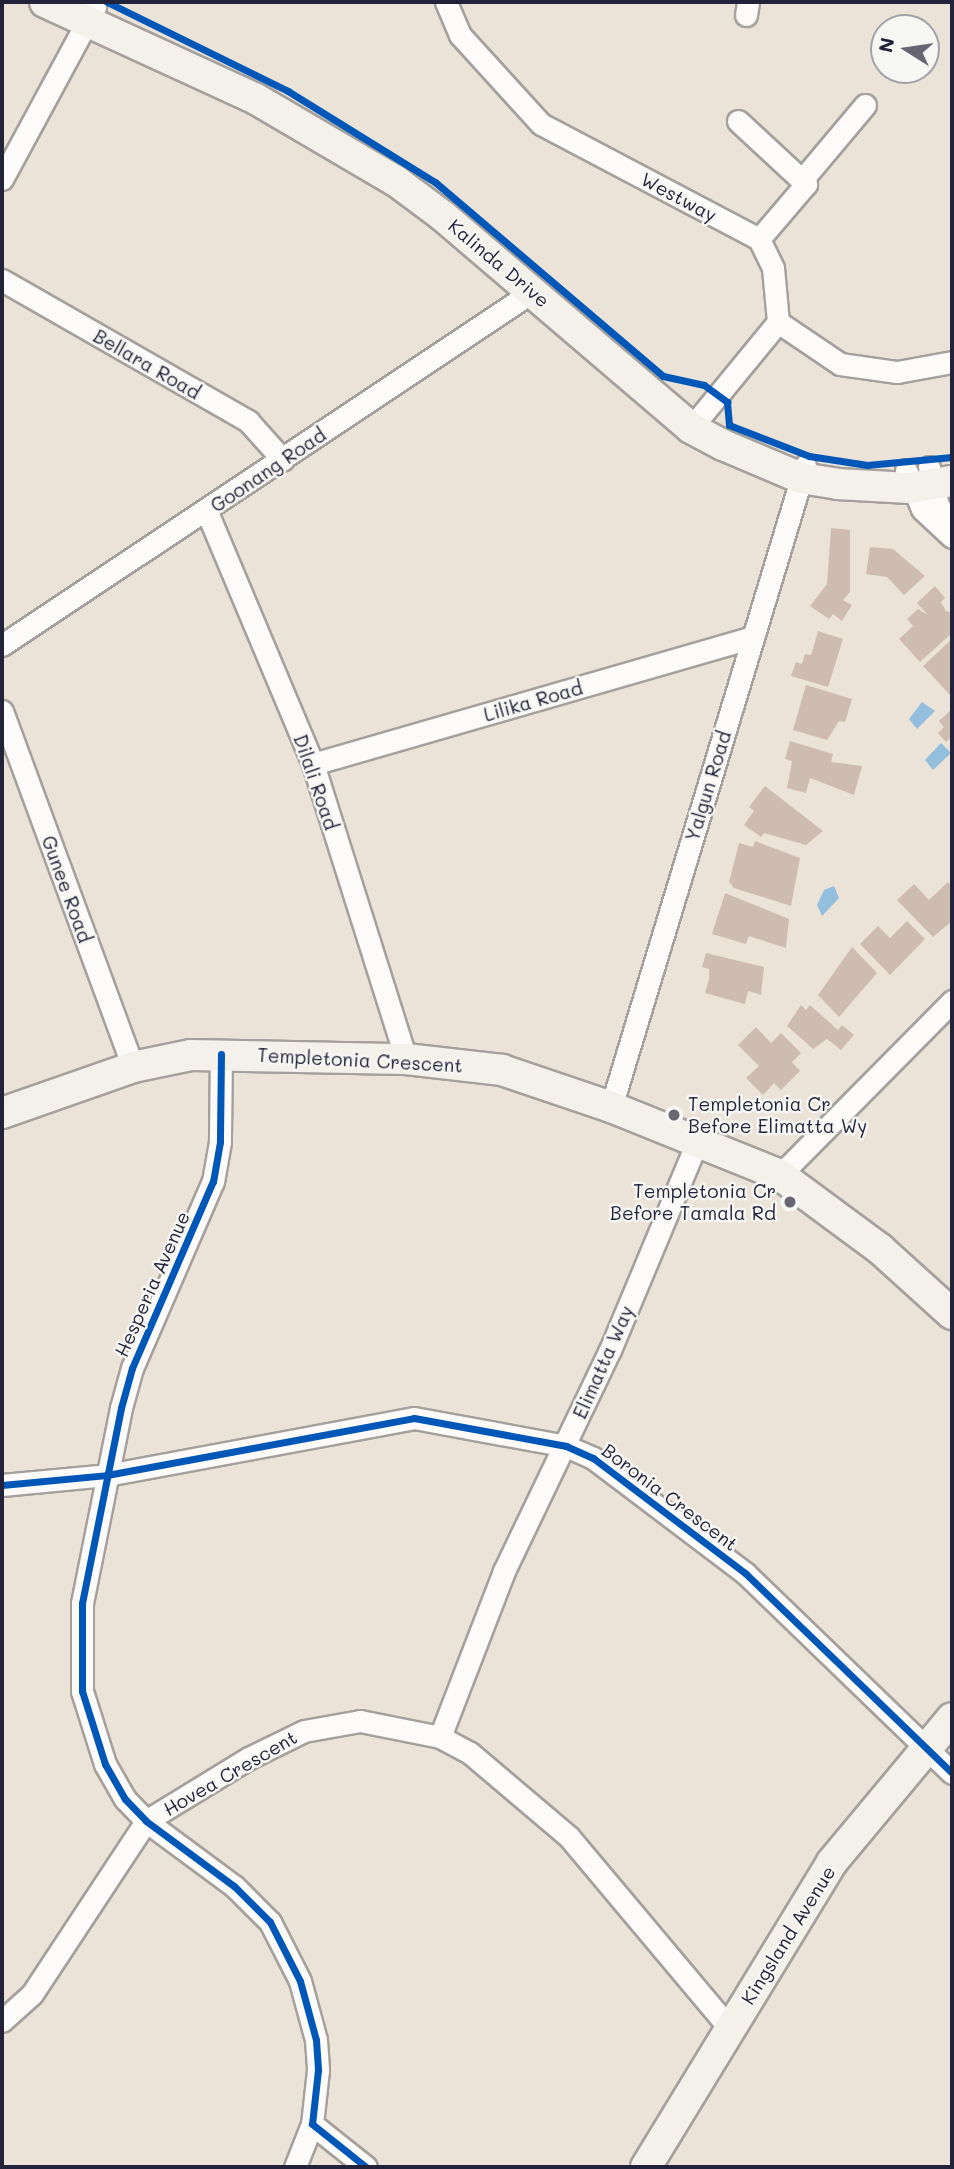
<!DOCTYPE html>
<html>
<head>
<meta charset="utf-8">
<style>
  body { margin:0 }
  #map { position:relative; width:954px; height:2169px; overflow:hidden; background:#ebe3d7; font-family:Mali,sans-serif }
  div>[style] { position:absolute }
  [style*='--x'] { left:calc(var(--x)*1px); top:calc(var(--y)*1px); width:calc(var(--w)*1px); rotate:calc(var(--a)*1deg) }
  .water>* { inset:0; background:#93bede }
  .building>* { inset:0; background:#cfbcb0 }
  .roads { filter:drop-shadow(2px 0 #a5a09c) drop-shadow(-2px 0 #a5a09c) drop-shadow(0 2px #a5a09c) drop-shadow(0 -2px #a5a09c) }
  .street>* { height:21px; margin:-10.5px; padding:0 10.5px; transform-origin:10.5px; border-radius:10.5px; background:#fcfbf9 }
  .secondary>* { height:30px; margin:-15px; padding:0 15px; transform-origin:15px; border-radius:15px; background:#f4f1eb }
  .cycleway>* { height:7px; margin:-3.5px; padding:0 3.5px; transform-origin:3.5px; border-radius:3.5px; background:#0057b8 }
  .dots>* { width:19px; height:19px; translate:-50% -50%; box-sizing:border-box; border:4px solid #f6f6f2; border-radius:50% }
  span { translate:-50% -50%; white-space:nowrap; text-align:center; line-height:1.15; -webkit-text-stroke:5px #f6f6f2; paint-order:stroke }
  .street-label { font-size:19px; color:#22223b }
  .poi-label { font-size:19px; color:#22223b }
  .left { translate:0 -50%; text-align:left }
  .right { translate:-100% -50%; text-align:right }
  .frame { position:absolute; inset:0; border:4px solid #22223b; pointer-events:none }
  .north { position:absolute; left:870px; top:14px; width:70px; height:70px; box-sizing:border-box; background:#f6f6f2; border:2px solid #a1a1a9; border-radius:50%; rotate:282deg; font-size:19px; font-weight:700; line-height:28px; text-align:center; color:#22223b }
  .north::after { content:''; display:block; margin:auto; width:24px; height:32px; background:#686672; clip-path:polygon(50% 0,100% 100%,50% 72%,0 100%) }
</style>
</head>
<body>
<div id="map">
  <div class="water">
    <i style="clip-path:polygon(922px 702px,935px 711px,917px 729px,909px 719px)"></i>
    <i style="clip-path:polygon(941px 743px,951px 753px,933px 770px,925px 760px)"></i>
    <i style="clip-path:polygon(834px 886px,839px 898px,822px 916px,817px 905px,824px 890px)"></i>
  </div>
  <div class="building">
    <i style="clip-path:polygon(831px 528px,850px 530px,850px 592px,843px 600px,852px 605px,842px 621px,833px 614px,829px 619px,810px 606px,827px 584px)"></i>
    <i style="clip-path:polygon(870px 547px,893px 549px,925px 576px,904px 595px,887px 577px,866px 574px)"></i>
    <i style="clip-path:polygon(935px 586px,945px 598px,941px 602px,946px 611px,952px 613px,952px 633px,920px 662px,899px 639px,913px 626px,907px 619px,918px 609px,928px 615px,917px 603px)"></i>
    <i style="clip-path:polygon(818px 631px,843px 639px,828px 687px,791px 676px,796px 662px,802px 664px,805px 654px,811px 655px)"></i>
    <i style="clip-path:polygon(952px 639px,952px 697px,923px 666px)"></i>
    <i style="clip-path:polygon(806px 685px,852px 699px,845px 722px,839px 721px,827px 740px,793px 730px)"></i>
    <i style="clip-path:polygon(952px 709px,952px 736px,946px 742px,938px 733px,944px 727px,939px 721px)"></i>
    <i style="clip-path:polygon(790px 741px,833px 754px,831px 762px,862px 766px,854px 795px,810px 778px,806px 793px,787px 788px,792px 761px,785px 759px)"></i>
    <i style="clip-path:polygon(765px 786px,823px 831px,806px 845px,764px 833px,761px 837px,744px 825px,754px 811px,749px 807px)"></i>
    <i style="clip-path:polygon(755px 841px,800px 858px,791px 906px,734px 888px,729px 882px,739px 843px,753px 847px)"></i>
    <i style="clip-path:polygon(948px 882px,952px 887px,952px 921px,933px 937px,897px 900px,914px 884px,929px 900px)"></i>
    <i style="clip-path:polygon(725px 893px,789px 919px,786px 948px,749px 936px,746px 944px,712px 934px)"></i>
    <i style="clip-path:polygon(907px 921px,925px 939px,890px 975px,860px 944px,878px 926px,890px 938px)"></i>
    <i style="clip-path:polygon(852px 947px,877px 973px,839px 1017px,818px 995px)"></i>
    <i style="clip-path:polygon(706px 953px,764px 967px,761px 995px,748px 991px,745px 1004px,705px 993px,709px 979px,709px 969px,702px 967px)"></i>
    <i style="clip-path:polygon(801px 1005px,806px 1010px,810px 1005px,838px 1030px,842px 1025px,854px 1035px,841px 1050px,827px 1039px,813px 1049px,787px 1026px)"></i>
    <i style="clip-path:polygon(756px 1027px,771px 1043px,781px 1033px,801px 1053px,792px 1062px,800px 1071px,781px 1090px,774px 1083px,763px 1095px,746px 1078px,759px 1066px,738px 1045px)"></i>
  </div>
  <div class="roads">
    <div class="street">
      <i style="--x:446;--y:2;--w:36;--a:67"></i>
      <i style="--x:460;--y:35;--w:120;--a:47.7"></i>
      <i style="--x:541;--y:124;--w:246;--a:27.8"></i>
      <i style="--x:759;--y:239;--w:32;--a:64"></i>
      <i style="--x:773;--y:268;--w:54;--a:84.7"></i>
      <i style="--x:778;--y:322;--w:137;--a:129.4"></i>
      <i style="--x:746;--y:15;--w:13;--a:-81"></i>
      <i style="--x:738;--y:121;--w:93;--a:42.8"></i>
      <i style="--x:806;--y:184;--w:72;--a:130.5"></i>
      <i style="--x:2;--y:179;--w:196;--a:-61.6"></i>
      <i style="--x:802;--y:180;--w:98;--a:-50"></i>
      <i style="--x:2;--y:280;--w:284;--a:29.8"></i>
      <i style="--x:248;--y:421;--w:52;--a:48.1"></i>
      <i style="--x:778;--y:322;--w:75;--a:34.1"></i>
      <i style="--x:840;--y:364;--w:58;--a:8"></i>
      <i style="--x:897;--y:372;--w:56;--a:-10.3"></i>
      <i style="--x:929;--y:467;--w:37;--a:77"></i>
      <i style="--x:937;--y:503;--w:28;--a:58"></i>
      <i style="--x:906;--y:470;--w:42;--a:67.7"></i>
      <i style="--x:922;--y:509;--w:41;--a:43"></i>
      <i style="--x:207;--y:512;--w:273;--a:67.2"></i>
      <i style="--x:313;--y:764;--w:309;--a:72.5"></i>
      <i style="--x:2;--y:645;--w:637;--a:-33.67"></i>
      <i style="--x:2;--y:711;--w:379;--a:69.8"></i>
      <i style="--x:313;--y:764;--w:458;--a:-16.1"></i>
      <i style="--x:221;--y:1054;--w:88;--a:90.7"></i>
      <i style="--x:220;--y:1142;--w:40;--a:100"></i>
      <i style="--x:213;--y:1181;--w:204;--a:113.4"></i>
      <i style="--x:132;--y:1368;--w:41;--a:105.4"></i>
      <i style="--x:121;--y:1408;--w:199;--a:101.3"></i>
      <i style="--x:82;--y:1603;--w:88;--a:90"></i>
      <i style="--x:82;--y:1691;--w:77;--a:72.5"></i>
      <i style="--x:105;--y:1764;--w:40;--a:60.3"></i>
      <i style="--x:125;--y:1799;--w:30;--a:46"></i>
      <i style="--x:146;--y:1821;--w:109;--a:36.5"></i>
      <i style="--x:234;--y:1886;--w:51;--a:45"></i>
      <i style="--x:270;--y:1922;--w:66;--a:63"></i>
      <i style="--x:300;--y:1981;--w:61;--a:74.8"></i>
      <i style="--x:316;--y:2040;--w:30;--a:86"></i>
      <i style="--x:318;--y:2070;--w:54;--a:96.3"></i>
      <i style="--x:312;--y:2124;--w:69;--a:38.5"></i>
      <i style="--x:611;--y:1107;--w:670;--a:-73.16"></i>
      <i style="--x:780;--y:1175;--w:245;--a:-45.3"></i>
      <i style="--x:2;--y:1485;--w:105;--a:-5.4"></i>
      <i style="--x:107;--y:1475;--w:312;--a:-10.5"></i>
      <i style="--x:414;--y:1418;--w:155;--a:10.4"></i>
      <i style="--x:566;--y:1446;--w:30;--a:24"></i>
      <i style="--x:593;--y:1458;--w:191;--a:37.1"></i>
      <i style="--x:745;--y:1573;--w:288;--a:44"></i>
      <i style="--x:440;--y:1737;--w:178;--a:-68.9"></i>
      <i style="--x:504;--y:1571;--w:245;--a:-64.4"></i>
      <i style="--x:610;--y:1350;--w:228;--a:-67.3"></i>
      <i style="--x:2;--y:2021;--w:40;--a:-42"></i>
      <i style="--x:32;--y:1994;--w:207;--a:-56.6"></i>
      <i style="--x:146;--y:1821;--w:121;--a:-31.5"></i>
      <i style="--x:249;--y:1758;--w:61;--a:-26.1"></i>
      <i style="--x:304;--y:1731;--w:57;--a:-10.1"></i>
      <i style="--x:360;--y:1721;--w:82;--a:11.3"></i>
      <i style="--x:440;--y:1737;--w:34;--a:28"></i>
      <i style="--x:470;--y:1753;--w:130;--a:40.3"></i>
      <i style="--x:569;--y:1837;--w:251;--a:50"></i>
      <i style="--x:295;--y:2167;--w:46;--a:-68.4"></i>
    </div>
    <div class="secondary">
      <i style="--x:45;--y:2;--w:232;--a:24.7"></i>
      <i style="--x:256;--y:99;--w:162;--a:30.4"></i>
      <i style="--x:396;--y:181;--w:59;--a:36.7"></i>
      <i style="--x:443;--y:216;--w:326;--a:40.5"></i>
      <i style="--x:691;--y:428;--w:36;--a:28"></i>
      <i style="--x:723;--y:445;--w:85;--a:22.9"></i>
      <i style="--x:801;--y:478;--w:36;--a:9"></i>
      <i style="--x:837;--y:484;--w:73;--a:3.1"></i>
      <i style="--x:910;--y:488;--w:43;--a:-9.5"></i>
      <i style="--x:2;--y:1113;--w:139;--a:-19.3"></i>
      <i style="--x:133;--y:1067;--w:59;--a:-11.7"></i>
      <i style="--x:191;--y:1055;--w:215;--a:1.1"></i>
      <i style="--x:406;--y:1059;--w:97;--a:6.5"></i>
      <i style="--x:502;--y:1070;--w:115;--a:18.7"></i>
      <i style="--x:611;--y:1107;--w:182;--a:21.9"></i>
      <i style="--x:780;--y:1175;--w:124;--a:36.5"></i>
      <i style="--x:880;--y:1249;--w:97;--a:42.1"></i>
      <i style="--x:646;--y:2167;--w:357;--a:-58.6"></i>
      <i style="--x:832;--y:1862;--w:187;--a:-50.2"></i>
    </div>
  </div>
  <div class="cycleway">
    <i style="--x:107;--y:2;--w:202;--a:26.2"></i>
    <i style="--x:288;--y:91;--w:173;--a:31.8"></i>
    <i style="--x:435;--y:182;--w:299;--a:40.4"></i>
    <i style="--x:663;--y:376;--w:42;--a:12.4"></i>
    <i style="--x:704;--y:385;--w:29;--a:36"></i>
    <i style="--x:727;--y:402;--w:23;--a:85"></i>
    <i style="--x:729;--y:425;--w:86;--a:21.2"></i>
    <i style="--x:809;--y:456;--w:59;--a:8.8"></i>
    <i style="--x:867;--y:465;--w:85;--a:-5.4"></i>
    <i style="--x:221;--y:1054;--w:88;--a:90.7"></i>
    <i style="--x:220;--y:1142;--w:40;--a:100"></i>
    <i style="--x:213;--y:1181;--w:204;--a:113.4"></i>
    <i style="--x:132;--y:1368;--w:41;--a:105.4"></i>
    <i style="--x:121;--y:1408;--w:199;--a:101.3"></i>
    <i style="--x:82;--y:1603;--w:88;--a:90"></i>
    <i style="--x:82;--y:1691;--w:77;--a:72.5"></i>
    <i style="--x:105;--y:1764;--w:40;--a:60.3"></i>
    <i style="--x:125;--y:1799;--w:30;--a:46"></i>
    <i style="--x:146;--y:1821;--w:109;--a:36.5"></i>
    <i style="--x:234;--y:1886;--w:51;--a:45"></i>
    <i style="--x:270;--y:1922;--w:66;--a:63"></i>
    <i style="--x:300;--y:1981;--w:61;--a:74.8"></i>
    <i style="--x:316;--y:2040;--w:30;--a:86"></i>
    <i style="--x:318;--y:2070;--w:54;--a:96.3"></i>
    <i style="--x:312;--y:2124;--w:69;--a:38.5"></i>
    <i style="--x:2;--y:1485;--w:105;--a:-5.4"></i>
    <i style="--x:107;--y:1475;--w:312;--a:-10.5"></i>
    <i style="--x:414;--y:1418;--w:155;--a:10.4"></i>
    <i style="--x:566;--y:1446;--w:30;--a:24"></i>
    <i style="--x:593;--y:1458;--w:191;--a:37.1"></i>
    <i style="--x:745;--y:1573;--w:288;--a:44"></i>
  </div>
  <div class="dots">
    <i style="left:674px;top:1115px;background:#686672"></i>
    <i style="left:790px;top:1202px;background:#686672"></i>
  </div>
  <div class="street-label">
    <span style="left:679px;top:197px;rotate:28deg">Westway</span>
    <span style="left:499px;top:263px;rotate:40deg">Kalinda Drive</span>
    <span style="left:147px;top:364px;rotate:30deg">Bellara Road</span>
    <span style="left:268px;top:470px;rotate:-34deg">Goonang Road</span>
    <span style="left:533px;top:701px;rotate:-16deg">Lilika Road</span>
    <span style="left:316px;top:782px;rotate:71deg">Dilali Road</span>
    <span style="left:708px;top:786px;rotate:-73deg">Yalgun Road</span>
    <span style="left:67px;top:889px;rotate:70deg">Gunee Road</span>
    <span style="left:360px;top:1060px;rotate:3deg">Templetonia Crescent</span>
    <span style="left:152px;top:1284px;rotate:-66deg">Hesperia Avenue</span>
    <span style="left:603px;top:1362px;rotate:-66deg">Elimatta Way</span>
    <span style="left:670px;top:1497px;rotate:37deg">Boronia Crescent</span>
    <span style="left:230px;top:1773px;rotate:-30deg">Hovea Crescent</span>
    <span style="left:788px;top:1935px;rotate:-58deg">Kingsland Avenue</span>
  </div>
  <div class="poi-label">
    <span class="left" style="left:688px;top:1115px">Templetonia Cr<br>Before Elimatta Wy</span>
    <span class="right" style="left:776px;top:1202px">Templetonia Cr<br>Before Tamala Rd</span>
  </div>
  <div class="frame"></div>
  <div class="north">N</div>
</div>
</body>
</html>
